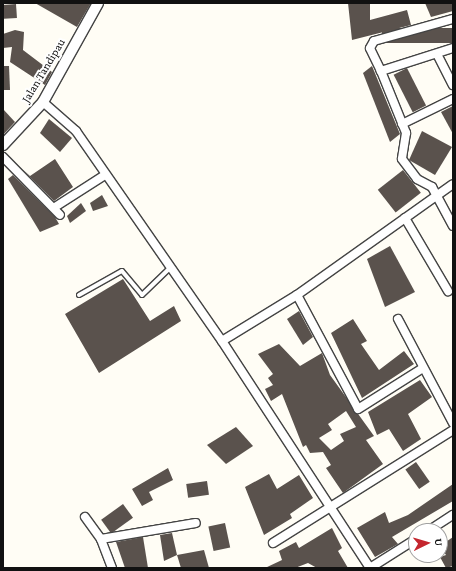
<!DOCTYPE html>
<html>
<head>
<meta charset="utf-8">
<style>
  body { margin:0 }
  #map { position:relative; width:456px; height:571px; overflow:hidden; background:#fffdf5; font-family:"Crimson Pro",serif }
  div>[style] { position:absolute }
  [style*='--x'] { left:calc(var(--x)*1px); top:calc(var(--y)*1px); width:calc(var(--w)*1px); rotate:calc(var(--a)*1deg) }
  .building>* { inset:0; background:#5a524d; transform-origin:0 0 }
  .roads { filter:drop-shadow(1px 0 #444) drop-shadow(-1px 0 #444) drop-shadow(0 1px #444) drop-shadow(0 -1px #444) }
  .service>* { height:4px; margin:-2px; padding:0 2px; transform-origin:2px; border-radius:2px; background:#fff }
  .minor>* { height:8px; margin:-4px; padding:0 4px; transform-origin:4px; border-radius:4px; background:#fff }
  .tertiary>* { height:10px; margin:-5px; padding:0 5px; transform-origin:5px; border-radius:5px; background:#fff }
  span { translate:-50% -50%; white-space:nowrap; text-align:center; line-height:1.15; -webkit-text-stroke:4px #fff; paint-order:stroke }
  .street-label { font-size:12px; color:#111 }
  .frame { position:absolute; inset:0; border:4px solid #111; pointer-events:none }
  .north { position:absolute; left:408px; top:523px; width:40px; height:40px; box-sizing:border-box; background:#fff; border:1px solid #a0a0a0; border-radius:50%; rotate:85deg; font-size:11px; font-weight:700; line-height:16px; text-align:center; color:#111 }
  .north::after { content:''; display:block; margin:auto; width:14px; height:18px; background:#c4262e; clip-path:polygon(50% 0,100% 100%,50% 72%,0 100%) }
</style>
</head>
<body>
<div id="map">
  <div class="building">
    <i style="clip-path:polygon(35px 3px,91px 3px,77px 27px)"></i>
    <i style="clip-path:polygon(348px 3px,370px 3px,370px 20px,407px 10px,411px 25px,352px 40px)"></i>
    <i style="clip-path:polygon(425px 3px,453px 3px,453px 11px,431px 17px)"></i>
    <i style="left:16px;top:4px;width:14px;height:13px;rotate:86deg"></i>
    <i style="left:453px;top:28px;width:15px;height:71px;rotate:90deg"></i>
    <i style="clip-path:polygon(15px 30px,24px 32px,23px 50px,52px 72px,45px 85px,10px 62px,12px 47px,3px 48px,3px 34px)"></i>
    <i style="clip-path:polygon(3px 66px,9px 66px,10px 90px,3px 90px)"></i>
    <i style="clip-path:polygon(372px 66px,400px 134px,390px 142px,363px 73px)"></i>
    <i style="left:407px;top:68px;width:42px;height:15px;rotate:63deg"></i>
    <i style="clip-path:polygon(453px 106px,453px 134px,441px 112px)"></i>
    <i style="clip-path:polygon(3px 109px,15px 122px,3px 135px)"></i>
    <i style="clip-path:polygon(49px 119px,72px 138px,60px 152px,40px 133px)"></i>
    <i style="clip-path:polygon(422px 131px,452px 147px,435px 175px,409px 160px)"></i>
    <i style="clip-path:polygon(55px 159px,73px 187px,54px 201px,22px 169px,30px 176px)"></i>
    <i style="left:403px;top:170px;width:29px;height:32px;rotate:52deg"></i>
    <i style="clip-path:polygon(13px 175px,55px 217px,59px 224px,40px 232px,8px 179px)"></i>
    <i style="clip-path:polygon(102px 195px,108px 206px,93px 211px,90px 203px)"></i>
    <i style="clip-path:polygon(81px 203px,86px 211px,70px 223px,67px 216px)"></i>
    <i style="clip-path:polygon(390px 246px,415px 292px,385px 307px,367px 259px)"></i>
    <i style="clip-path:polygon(123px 279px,150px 321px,174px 306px,181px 321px,99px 373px,65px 314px)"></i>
    <i style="clip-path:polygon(299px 311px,313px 337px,303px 345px,287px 319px)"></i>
    <i style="clip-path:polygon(353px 319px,367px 341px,361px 344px,379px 370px,404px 351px,414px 364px,362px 398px,331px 333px)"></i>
    <i style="clip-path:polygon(evenodd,279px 344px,300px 366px,322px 353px,330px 375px,374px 436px,366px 440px,383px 464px,343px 493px,326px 468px,331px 465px,323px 452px,310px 453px,306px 445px,303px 447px,282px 394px,271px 401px,265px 389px,273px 385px,268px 378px,273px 374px,258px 354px,279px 344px,346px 411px,356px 427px,340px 434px,344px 441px,331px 450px,319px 438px,332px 430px,328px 424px,346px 411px)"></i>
    <i style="clip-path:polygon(420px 380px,432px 397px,408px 414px,421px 439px,403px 451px,389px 429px,377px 435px,368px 412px)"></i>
    <i style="clip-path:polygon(236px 427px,253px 446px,226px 464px,207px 445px)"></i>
    <i style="left:416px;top:462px;width:24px;height:13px;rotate:55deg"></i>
    <i style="clip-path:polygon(168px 468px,173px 480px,149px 492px,153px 500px,142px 506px,132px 489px)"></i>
    <i style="clip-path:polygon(269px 474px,277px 489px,299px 475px,313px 498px,290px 514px,292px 518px,264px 535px,245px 487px)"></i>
    <i style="left:207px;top:481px;width:14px;height:21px;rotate:82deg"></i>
    <i style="clip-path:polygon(453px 484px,453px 501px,392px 537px,398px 544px,375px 557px,357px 528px,385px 512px,389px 523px,408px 515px)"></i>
    <i style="left:123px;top:504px;width:17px;height:27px;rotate:54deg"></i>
    <i style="left:225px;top:523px;width:25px;height:17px;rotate:78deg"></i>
    <i style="clip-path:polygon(332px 528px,342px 548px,338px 551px,348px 568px,317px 568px,308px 563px,295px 568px,265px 568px,282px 560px,279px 551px,296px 542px,299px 548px)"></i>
    <i style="clip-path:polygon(172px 533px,177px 555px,164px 561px,160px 535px)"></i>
    <i style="clip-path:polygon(143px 537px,148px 568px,125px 568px,116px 542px)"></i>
    <i style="clip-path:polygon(453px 537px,453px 566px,446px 568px,440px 557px,446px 555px,440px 546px)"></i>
    <i style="clip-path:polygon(204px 550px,209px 568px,181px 568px,177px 555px)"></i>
  </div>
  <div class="roads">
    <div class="service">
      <i style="--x:79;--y:295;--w:49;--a:-29.2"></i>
      <i style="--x:122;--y:271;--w:31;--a:50"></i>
      <i style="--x:142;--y:295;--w:37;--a:-44"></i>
    </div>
    <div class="minor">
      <i style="--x:453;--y:48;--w:76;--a:162.3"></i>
      <i style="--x:381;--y:71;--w:67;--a:68"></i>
      <i style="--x:406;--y:133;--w:26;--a:99"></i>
      <i style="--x:402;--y:159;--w:25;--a:53"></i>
      <i style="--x:417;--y:179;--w:17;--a:28"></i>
      <i style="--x:432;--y:187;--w:44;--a:61.7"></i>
      <i style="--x:437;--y:54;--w:35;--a:63"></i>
      <i style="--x:381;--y:71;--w:25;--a:-116"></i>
      <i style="--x:370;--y:48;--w:8;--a:-60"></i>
      <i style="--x:374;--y:41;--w:82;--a:-15.6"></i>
      <i style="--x:43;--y:102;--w:44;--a:41.3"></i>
      <i style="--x:76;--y:131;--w:256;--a:55.2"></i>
      <i style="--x:222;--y:341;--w:271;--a:56.9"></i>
      <i style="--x:370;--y:568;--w:54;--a:-32.2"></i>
      <i style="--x:402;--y:124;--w:57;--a:-26.1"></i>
      <i style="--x:3;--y:157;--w:81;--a:45.5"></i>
      <i style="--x:55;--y:207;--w:59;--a:-32.6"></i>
      <i style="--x:405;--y:218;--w:85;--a:59.5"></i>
      <i style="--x:297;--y:295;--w:129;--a:61.8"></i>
      <i style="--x:358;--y:409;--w:77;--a:-32.2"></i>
      <i style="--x:398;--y:319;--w:118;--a:62.1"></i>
      <i style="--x:222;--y:341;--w:88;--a:-31.5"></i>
      <i style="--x:297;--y:295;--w:191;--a:-35.4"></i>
      <i style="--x:85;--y:517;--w:27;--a:54"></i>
      <i style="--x:428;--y:531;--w:30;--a:-33"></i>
      <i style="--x:273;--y:543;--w:213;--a:-32.1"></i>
      <i style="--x:112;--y:568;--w:31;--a:-111"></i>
      <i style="--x:101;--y:539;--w:96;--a:-9.6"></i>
    </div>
    <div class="tertiary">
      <i style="--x:3;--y:145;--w:59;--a:-47.1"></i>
      <i style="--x:43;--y:102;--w:113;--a:-60.9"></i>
    </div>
  </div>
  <div class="street-label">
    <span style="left:44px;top:71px;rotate:-59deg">Jalan Tandipau</span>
  </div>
  <div class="frame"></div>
  <div class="north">U</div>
</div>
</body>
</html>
